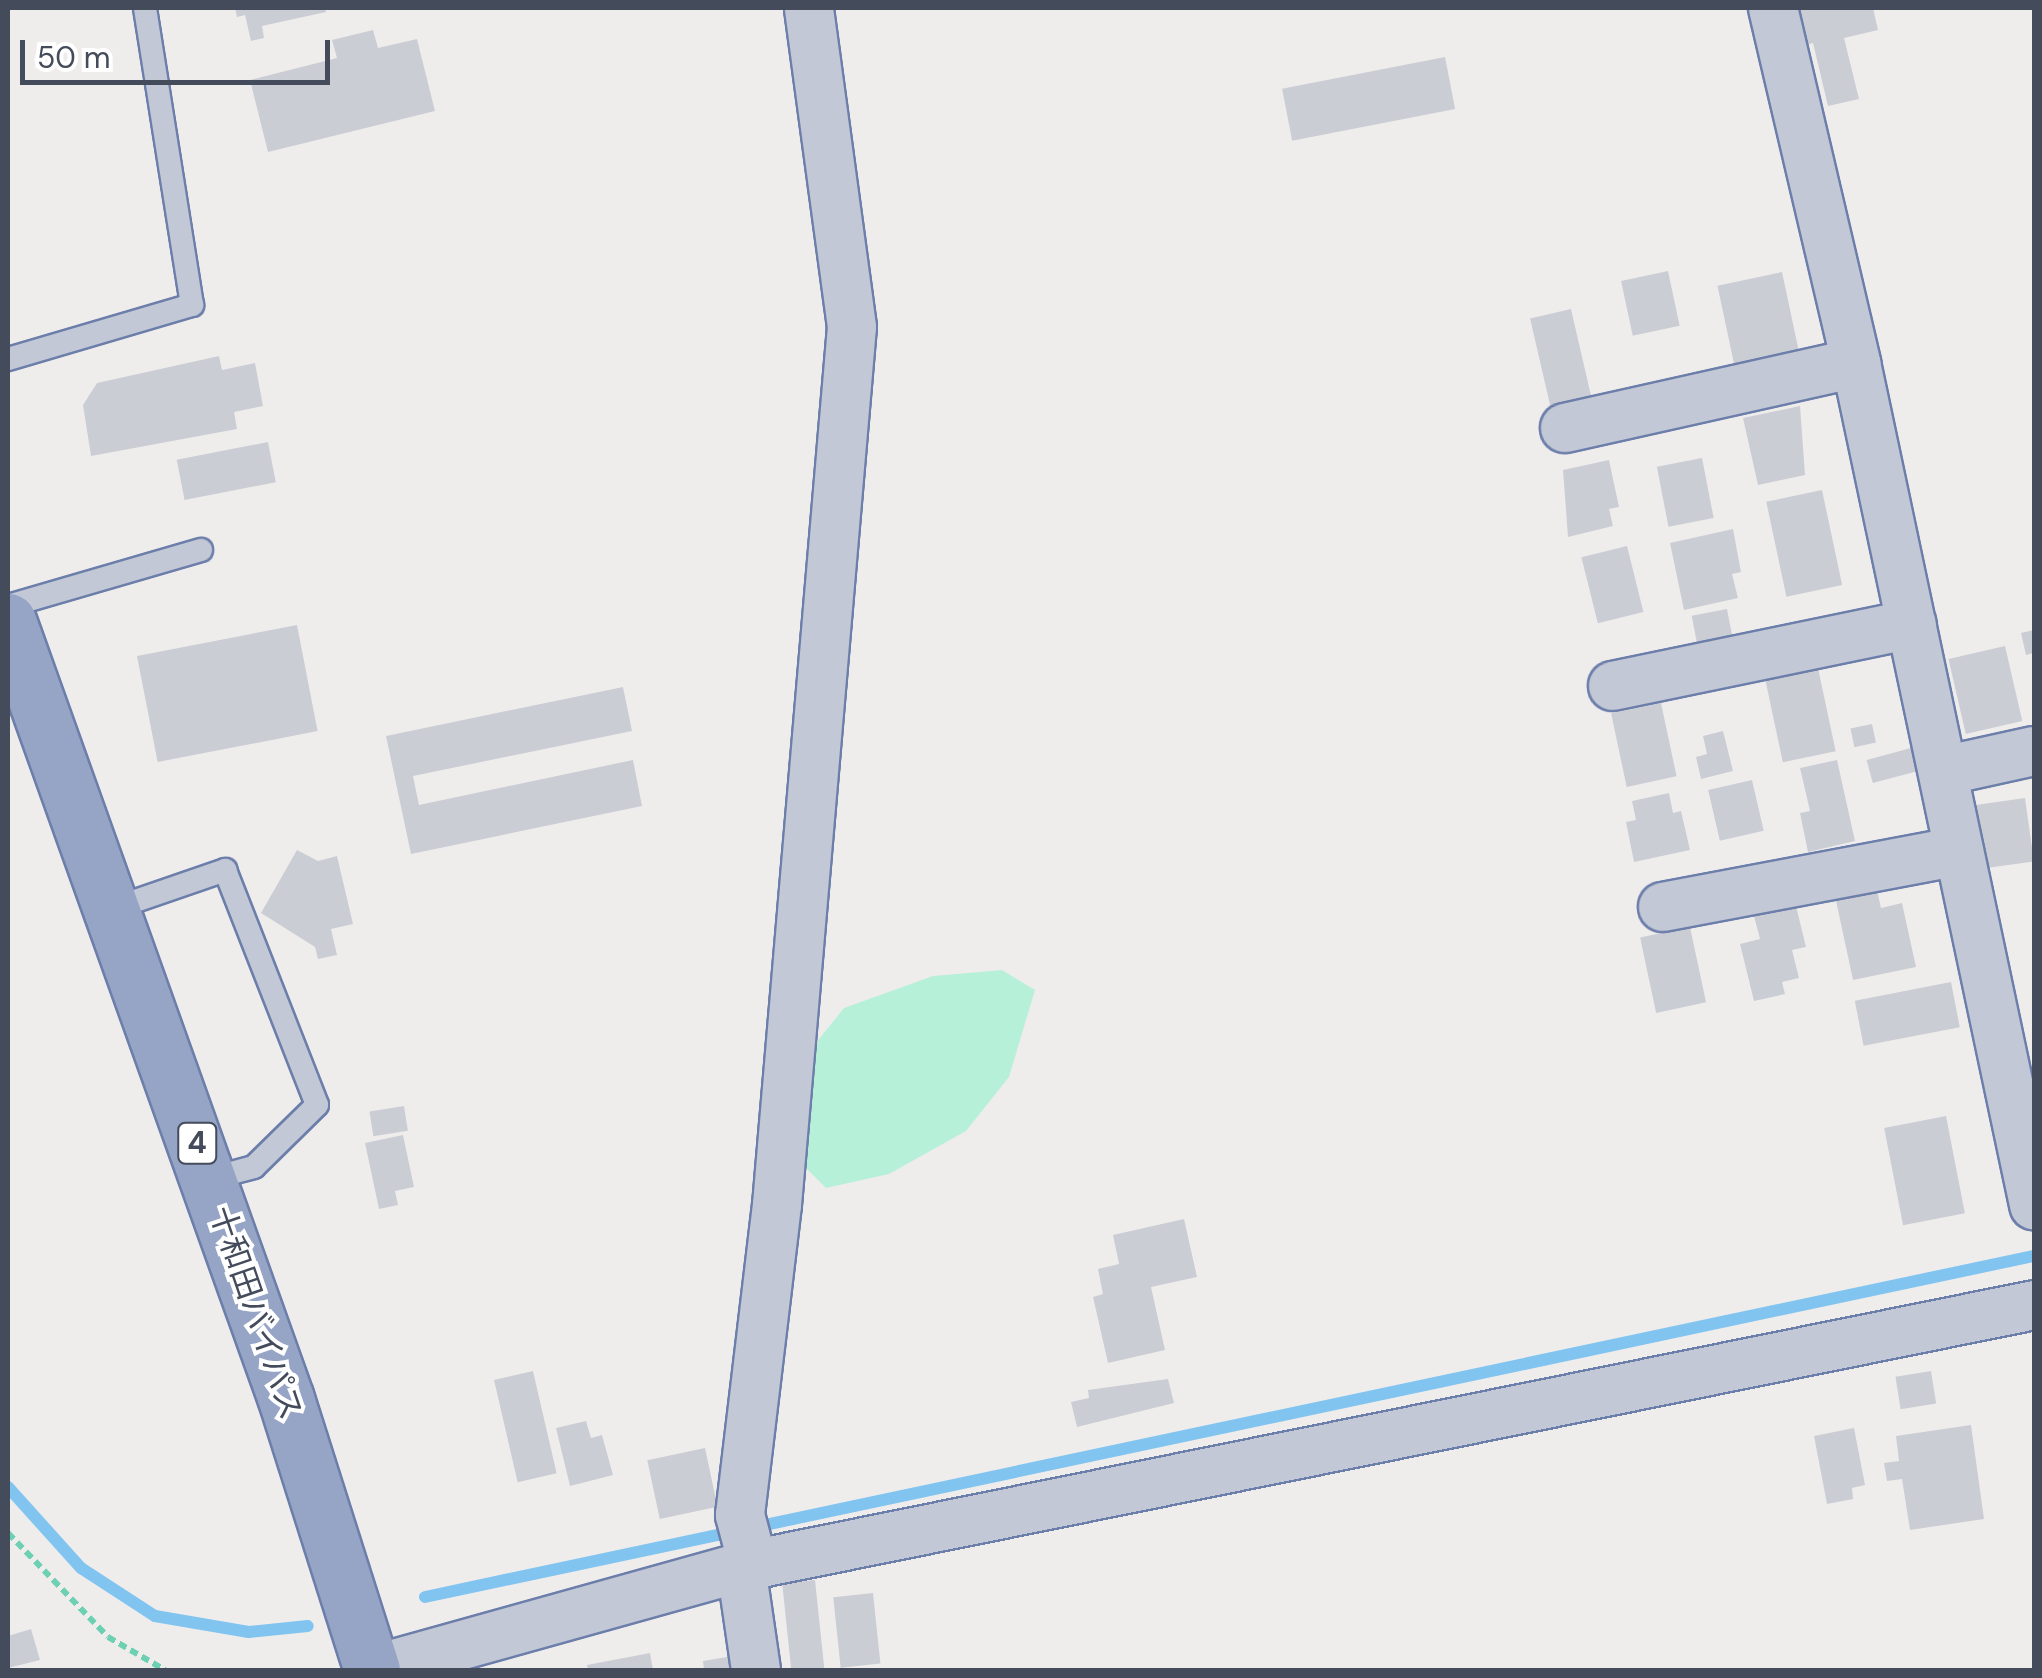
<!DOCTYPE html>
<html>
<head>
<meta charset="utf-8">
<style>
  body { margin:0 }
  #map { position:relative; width:2042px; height:1678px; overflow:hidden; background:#efedec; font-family:"DM Sans","Noto Sans JP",sans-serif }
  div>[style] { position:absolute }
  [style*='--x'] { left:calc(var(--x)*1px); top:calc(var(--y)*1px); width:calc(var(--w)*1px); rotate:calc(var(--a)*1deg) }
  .green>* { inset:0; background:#b7f0d8 }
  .stream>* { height:12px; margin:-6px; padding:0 6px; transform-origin:6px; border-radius:6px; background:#82c4f0 }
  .building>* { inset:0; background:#cbcdd5; transform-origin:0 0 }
  .path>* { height:6px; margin-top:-3px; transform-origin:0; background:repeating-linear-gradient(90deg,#6ed0b2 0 8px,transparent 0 13px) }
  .roads { filter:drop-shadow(2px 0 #6c7eaa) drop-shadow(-2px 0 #6c7eaa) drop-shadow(0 2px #6c7eaa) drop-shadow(0 -2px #6c7eaa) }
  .service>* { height:22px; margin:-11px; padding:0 11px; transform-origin:11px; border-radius:11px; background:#c2c8d5 }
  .minor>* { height:48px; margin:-24px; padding:0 24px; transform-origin:24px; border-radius:24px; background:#c2c8d5 }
  .trunk>* { height:55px; margin:-27.5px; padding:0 27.5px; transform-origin:27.5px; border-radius:27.5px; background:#96a4c6 }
  span { translate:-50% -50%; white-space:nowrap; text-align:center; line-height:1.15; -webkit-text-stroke:8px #fff; paint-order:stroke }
  .shield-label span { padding:2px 8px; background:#fff; border:2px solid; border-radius:8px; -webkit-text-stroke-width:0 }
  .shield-label { font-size:30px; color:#444b5b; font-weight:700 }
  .street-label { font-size:32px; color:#444b5b }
  .frame { position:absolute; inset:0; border:10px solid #444b5b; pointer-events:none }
  .scale { position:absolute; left:20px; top:40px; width:310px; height:45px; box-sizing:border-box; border:5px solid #444b5b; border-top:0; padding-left:12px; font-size:30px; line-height:35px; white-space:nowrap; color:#444b5b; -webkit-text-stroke:8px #fff; paint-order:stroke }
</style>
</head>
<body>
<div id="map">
  <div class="green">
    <i style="clip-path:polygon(1002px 970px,1035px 990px,1009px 1077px,966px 1131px,889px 1174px,826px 1188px,804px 1166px,795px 1099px,819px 1039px,844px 1008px,933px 976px)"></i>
  </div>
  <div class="stream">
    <i style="--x:8;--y:1487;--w:109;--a:48"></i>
    <i style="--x:81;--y:1568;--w:88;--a:33"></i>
    <i style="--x:155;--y:1616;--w:95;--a:9.7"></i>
    <i style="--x:249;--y:1632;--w:59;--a:-5.8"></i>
    <i style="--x:425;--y:1597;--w:1645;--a:-11.97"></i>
  </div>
  <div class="building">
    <i style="clip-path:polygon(235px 8px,325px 8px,326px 12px,262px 26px,264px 38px,251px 41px,245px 15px,237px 17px)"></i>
    <i style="clip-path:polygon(1796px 8px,1873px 8px,1878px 30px,1844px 38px,1859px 99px,1828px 106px,1813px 43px,1805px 45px)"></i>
    <i style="clip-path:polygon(373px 30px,378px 48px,417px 39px,435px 111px,268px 152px,250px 80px,337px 58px,332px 40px)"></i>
    <i style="left:1445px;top:57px;width:53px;height:166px;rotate:79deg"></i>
    <i style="left:1668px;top:271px;width:56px;height:48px;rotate:78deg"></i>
    <i style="left:1782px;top:272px;width:89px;height:66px;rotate:78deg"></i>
    <i style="left:1571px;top:309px;width:92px;height:42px;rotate:77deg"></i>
    <i style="clip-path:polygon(219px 356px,222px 370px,255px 363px,263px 406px,234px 412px,237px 429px,91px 456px,83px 405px,97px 383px)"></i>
    <i style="clip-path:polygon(1800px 406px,1805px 475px,1758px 485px,1743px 418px)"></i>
    <i style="left:268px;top:442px;width:41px;height:93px;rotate:79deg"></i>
    <i style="left:1702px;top:458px;width:61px;height:46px;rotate:79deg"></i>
    <i style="clip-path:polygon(1609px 460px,1619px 507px,1609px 509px,1613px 526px,1568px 537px,1563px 470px)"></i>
    <i style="left:1822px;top:490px;width:97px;height:57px;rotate:78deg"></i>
    <i style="clip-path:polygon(1733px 529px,1741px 572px,1732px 574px,1738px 598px,1684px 610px,1670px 543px)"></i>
    <i style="left:1627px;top:546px;width:68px;height:47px;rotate:76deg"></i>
    <i style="left:1727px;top:609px;width:32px;height:36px;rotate:79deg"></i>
    <i style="left:297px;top:625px;width:108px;height:163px;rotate:79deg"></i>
    <i style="clip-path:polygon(2034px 630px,2034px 653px,2026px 655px,2021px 633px)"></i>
    <i style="left:2005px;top:646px;width:77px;height:58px;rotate:77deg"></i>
    <i style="left:1818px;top:668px;width:85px;height:54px;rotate:78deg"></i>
    <i style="clip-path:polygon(623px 687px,632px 731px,413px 776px,419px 805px,633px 760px,642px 806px,411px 854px,386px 736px)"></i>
    <i style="left:1661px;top:703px;width:75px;height:51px;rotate:78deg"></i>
    <i style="left:1872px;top:724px;width:19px;height:22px;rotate:78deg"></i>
    <i style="clip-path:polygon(1723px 731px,1733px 771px,1701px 779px,1696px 757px,1707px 754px,1703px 736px)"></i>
    <i style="left:1911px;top:748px;width:24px;height:46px;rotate:75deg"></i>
    <i style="clip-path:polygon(1837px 760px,1855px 841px,1808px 852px,1800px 813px,1810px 811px,1800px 768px)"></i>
    <i style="left:1752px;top:780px;width:52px;height:45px;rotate:77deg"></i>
    <i style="clip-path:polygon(1669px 793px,1673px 813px,1681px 811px,1690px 850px,1634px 862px,1626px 822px,1636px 820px,1632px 801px)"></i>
    <i style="left:2025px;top:798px;width:64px;height:50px;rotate:82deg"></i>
    <i style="clip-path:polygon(297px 850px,318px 861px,337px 856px,353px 924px,331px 929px,337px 955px,318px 959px,315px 947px,261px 913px)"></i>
    <i style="clip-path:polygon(1876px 886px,1881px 908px,1902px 903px,1916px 967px,1853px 980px,1835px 896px)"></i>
    <i style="clip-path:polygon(1796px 906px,1806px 947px,1792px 950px,1799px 978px,1782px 982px,1785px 994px,1754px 1001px,1740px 944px,1760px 939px,1754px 916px)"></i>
    <i style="left:1690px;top:927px;width:77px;height:51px;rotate:78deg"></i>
    <i style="left:1951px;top:982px;width:46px;height:98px;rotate:79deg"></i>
    <i style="left:404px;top:1106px;width:25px;height:35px;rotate:81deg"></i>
    <i style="left:1946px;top:1116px;width:99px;height:63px;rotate:79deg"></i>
    <i style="clip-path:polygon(403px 1135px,414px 1187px,395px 1191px,398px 1205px,379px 1209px,365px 1143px)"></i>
    <i style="clip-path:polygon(1184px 1219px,1197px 1277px,1151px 1287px,1165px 1350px,1108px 1363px,1093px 1297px,1103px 1294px,1098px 1269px,1119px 1264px,1113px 1235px)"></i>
    <i style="left:533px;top:1371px;width:105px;height:40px;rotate:77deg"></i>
    <i style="left:1931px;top:1371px;width:33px;height:36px;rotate:81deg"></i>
    <i style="clip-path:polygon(1168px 1379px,1174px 1403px,1077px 1427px,1071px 1402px,1089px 1398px,1088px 1390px)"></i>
    <i style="clip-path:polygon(586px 1421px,591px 1438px,602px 1435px,613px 1475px,570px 1486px,556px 1428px)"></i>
    <i style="clip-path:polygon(1971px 1425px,1984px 1519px,1910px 1530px,1902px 1479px,1887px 1481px,1884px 1463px,1899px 1461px,1896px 1436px)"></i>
    <i style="clip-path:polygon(1854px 1428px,1865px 1485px,1852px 1488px,1853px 1499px,1827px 1504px,1814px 1436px)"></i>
    <i style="left:705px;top:1448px;width:60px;height:59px;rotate:78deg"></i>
    <i style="left:815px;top:1580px;width:91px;height:33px;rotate:84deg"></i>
    <i style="left:873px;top:1593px;width:71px;height:40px;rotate:84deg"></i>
    <i style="clip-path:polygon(31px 1629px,40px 1660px,8px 1668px,8px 1636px)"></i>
    <i style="clip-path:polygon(650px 1653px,653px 1670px,588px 1670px,587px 1665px)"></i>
    <i style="clip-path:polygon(733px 1656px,735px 1670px,704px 1670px,703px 1661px)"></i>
  </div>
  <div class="path">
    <i style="--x:8;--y:1533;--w:144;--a:46.1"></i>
    <i style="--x:108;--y:1637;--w:66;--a:30.1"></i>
  </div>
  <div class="roads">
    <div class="service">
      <i style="--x:8;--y:359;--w:192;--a:-16.4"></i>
      <i style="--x:192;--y:305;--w:301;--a:-99"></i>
      <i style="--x:8;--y:606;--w:201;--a:-16.2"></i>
      <i style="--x:112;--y:909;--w:120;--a:-19"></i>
      <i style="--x:225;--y:870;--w:252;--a:68.6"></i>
      <i style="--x:317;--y:1105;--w:88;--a:135.5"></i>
      <i style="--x:254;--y:1167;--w:47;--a:165.1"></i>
    </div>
    <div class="minor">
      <i style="--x:1773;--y:8;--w:365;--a:76.8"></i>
      <i style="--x:1856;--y:363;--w:861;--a:78.06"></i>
      <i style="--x:1565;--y:428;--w:298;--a:-12.6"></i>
      <i style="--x:1613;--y:686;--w:305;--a:-11.7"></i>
      <i style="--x:1943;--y:771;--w:93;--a:-12.4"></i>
      <i style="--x:1663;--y:907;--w:301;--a:-10.7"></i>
      <i style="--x:753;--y:1564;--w:51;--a:-104.9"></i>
      <i style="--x:740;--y:1515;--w:312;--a:-83.2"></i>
      <i style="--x:777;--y:1205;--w:881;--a:-85.12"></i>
      <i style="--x:852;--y:327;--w:322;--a:-97.7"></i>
      <i style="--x:741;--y:1567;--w:104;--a:81.7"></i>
      <i style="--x:373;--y:1670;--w:382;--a:-15.6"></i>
      <i style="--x:741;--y:1567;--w:1319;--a:-11.45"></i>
    </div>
    <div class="trunk">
      <i style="--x:8;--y:621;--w:826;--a:70.34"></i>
      <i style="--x:286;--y:1399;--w:284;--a:72.4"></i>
    </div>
  </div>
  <div class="shield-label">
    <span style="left:197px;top:1143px">4</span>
  </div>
  <div class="street-label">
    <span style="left:256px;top:1313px;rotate:71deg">十和田バイパス</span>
  </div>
  <div class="frame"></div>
  <div class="scale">50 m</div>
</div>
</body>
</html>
